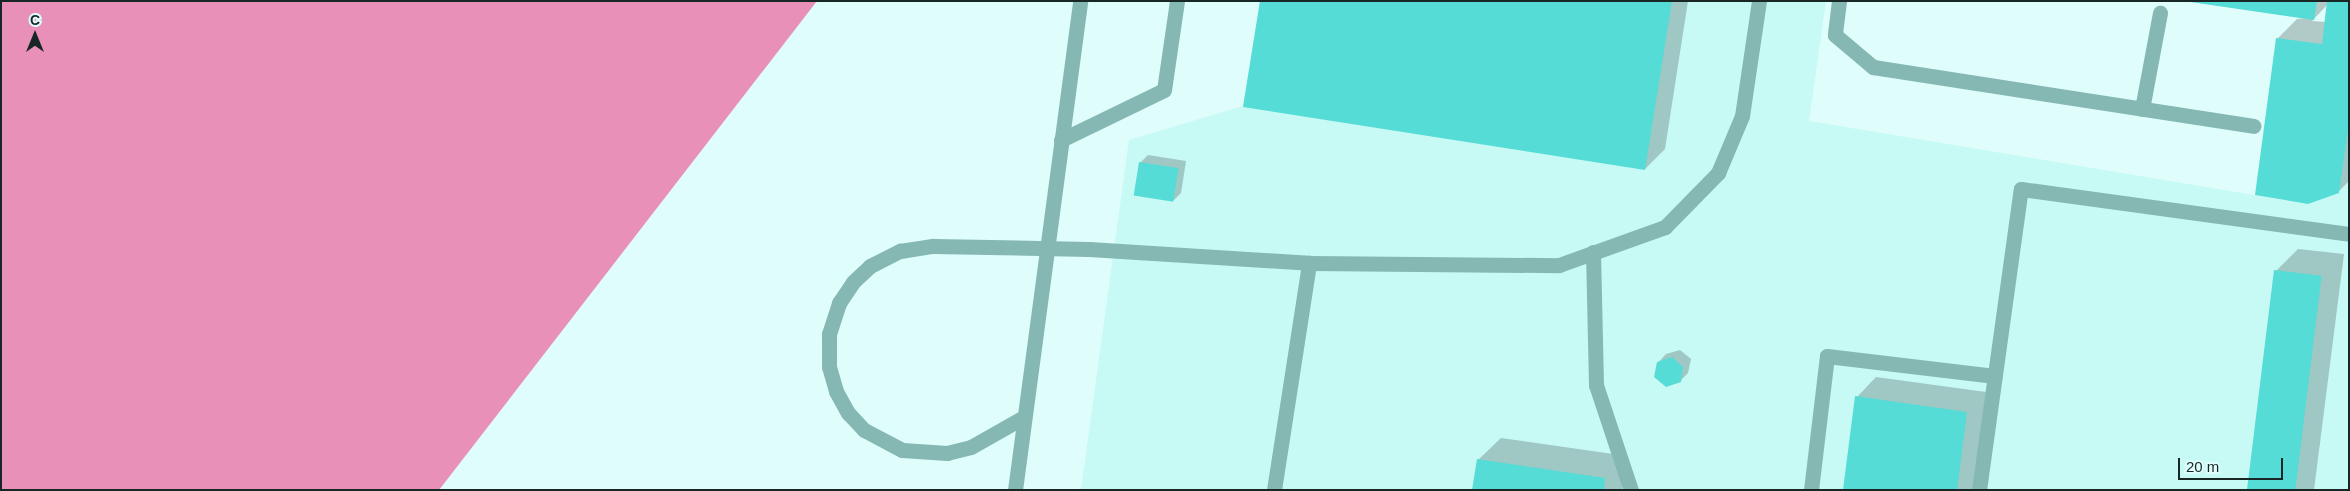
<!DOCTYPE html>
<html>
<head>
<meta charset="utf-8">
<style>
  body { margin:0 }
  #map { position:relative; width:2350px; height:491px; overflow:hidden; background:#defdfb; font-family:Helvetica,sans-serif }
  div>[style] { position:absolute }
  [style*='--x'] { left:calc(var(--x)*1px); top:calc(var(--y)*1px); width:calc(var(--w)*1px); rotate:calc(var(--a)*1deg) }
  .built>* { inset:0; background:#c7f9f5 }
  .forest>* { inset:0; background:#e890b8 }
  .shadow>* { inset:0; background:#0003 }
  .building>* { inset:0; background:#55dcd6; transform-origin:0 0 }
  .minor>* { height:15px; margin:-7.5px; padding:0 7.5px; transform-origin:7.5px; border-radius:7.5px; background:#85b7b3 }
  span { translate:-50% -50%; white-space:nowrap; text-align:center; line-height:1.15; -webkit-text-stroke:4px #defdfb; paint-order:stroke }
  .frame { position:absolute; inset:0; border:2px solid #182726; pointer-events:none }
  .north { position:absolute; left:10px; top:10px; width:50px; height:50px; -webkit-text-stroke:4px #defdfb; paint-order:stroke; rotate:0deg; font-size:14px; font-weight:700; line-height:20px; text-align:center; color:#182726 }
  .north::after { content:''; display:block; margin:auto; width:18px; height:22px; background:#182726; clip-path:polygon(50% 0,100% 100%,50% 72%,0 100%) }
  .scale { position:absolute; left:2178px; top:458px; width:105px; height:22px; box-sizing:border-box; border:2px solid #182726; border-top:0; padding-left:6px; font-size:15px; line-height:18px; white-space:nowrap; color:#182726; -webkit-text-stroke:4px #defdfb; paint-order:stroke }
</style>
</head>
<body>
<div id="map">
  <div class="built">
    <i style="clip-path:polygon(1260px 1px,1826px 1px,1809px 121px,2308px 204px,2339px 193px,2349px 123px,2349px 490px,1081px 490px,1129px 140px,1243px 106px)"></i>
  </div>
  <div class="forest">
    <i style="clip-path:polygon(1px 1px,817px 1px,439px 490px,1px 490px)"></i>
  </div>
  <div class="shadow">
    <i style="clip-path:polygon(1261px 1px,1688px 1px,1665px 149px,1645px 169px)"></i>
    <i style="clip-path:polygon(evenodd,2185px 1px,2349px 1px,2349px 181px,2338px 192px,2277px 39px,2297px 19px,2306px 18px,2185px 1px,2328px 4px,2326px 22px,2312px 21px,2328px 4px)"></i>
    <i style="clip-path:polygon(1148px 155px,1186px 161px,1181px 193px,1173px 201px,1140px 163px)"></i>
    <i style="clip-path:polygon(2298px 249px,2344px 254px,2314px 490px,2248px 490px,2276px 271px)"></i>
    <i style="clip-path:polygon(1680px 350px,1691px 359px,1688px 373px,1680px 381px,1658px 363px,1666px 354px)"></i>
    <i style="clip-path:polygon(1876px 377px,1986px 392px,1973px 490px,1844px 490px,1857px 397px)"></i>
    <i style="clip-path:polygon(1501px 438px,1627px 456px,1622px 490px,1474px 490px,1478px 460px)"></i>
  </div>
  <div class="building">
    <i style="clip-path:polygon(1260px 1px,1672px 1px,1645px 170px,1243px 107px)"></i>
    <i style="clip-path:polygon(2184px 1px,2317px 1px,2314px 20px)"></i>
    <i style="clip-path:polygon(2327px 1px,2349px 1px,2349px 123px,2339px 193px,2308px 204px,2255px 195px,2276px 38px,2322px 44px)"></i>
    <i style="left:1139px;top:162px;width:40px;height:34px;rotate:9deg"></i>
    <i style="left:2274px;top:270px;width:48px;height:222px;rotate:7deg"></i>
    <i style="clip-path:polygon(1672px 357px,1683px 367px,1681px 382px,1666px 387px,1654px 377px,1657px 362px)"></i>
    <i style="clip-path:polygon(1855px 396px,1967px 412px,1957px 490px,1843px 490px)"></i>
    <i style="clip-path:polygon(1477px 459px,1605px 478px,1604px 490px,1472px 490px)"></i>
  </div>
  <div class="minor">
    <i style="--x:1839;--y:1;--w:34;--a:97"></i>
    <i style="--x:1835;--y:35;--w:50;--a:40.1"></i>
    <i style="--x:1873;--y:67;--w:385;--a:8.8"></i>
    <i style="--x:2142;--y:109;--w:98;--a:-79.4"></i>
    <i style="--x:1061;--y:140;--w:114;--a:-25.9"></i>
    <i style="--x:1164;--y:90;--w:90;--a:-81.7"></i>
    <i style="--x:1593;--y:252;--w:133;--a:88.7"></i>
    <i style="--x:1596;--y:385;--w:111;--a:71.6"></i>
    <i style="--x:1024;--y:417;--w:61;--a:150.5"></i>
    <i style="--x:971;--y:447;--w:25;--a:166"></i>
    <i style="--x:947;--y:453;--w:45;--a:-176.2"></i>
    <i style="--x:902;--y:450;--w:43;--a:-152.2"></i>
    <i style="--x:864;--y:430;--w:23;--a:-133"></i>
    <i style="--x:848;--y:413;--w:25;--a:-119"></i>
    <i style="--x:836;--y:391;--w:25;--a:-106"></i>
    <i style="--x:829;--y:367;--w:33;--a:-90"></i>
    <i style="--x:829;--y:334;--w:33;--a:-72"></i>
    <i style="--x:839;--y:303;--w:25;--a:-56"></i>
    <i style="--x:853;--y:282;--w:23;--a:-43"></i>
    <i style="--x:870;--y:266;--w:34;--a:-27"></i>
    <i style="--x:900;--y:251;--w:33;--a:-9"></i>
    <i style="--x:933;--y:246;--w:156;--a:1.1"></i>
    <i style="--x:1089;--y:249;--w:220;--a:3.6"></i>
    <i style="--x:1309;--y:263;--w:250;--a:0.5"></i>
    <i style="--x:1559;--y:265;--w:113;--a:-19.7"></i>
    <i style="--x:1665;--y:227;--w:76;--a:-45.5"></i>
    <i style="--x:1718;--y:173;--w:62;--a:-67.2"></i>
    <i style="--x:1742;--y:116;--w:116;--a:-81.6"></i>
    <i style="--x:1015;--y:490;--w:493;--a:-82.4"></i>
    <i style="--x:1274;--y:490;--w:230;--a:-81.2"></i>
    <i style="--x:1811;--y:490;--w:135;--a:-83.2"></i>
    <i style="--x:1827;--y:356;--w:169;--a:6.8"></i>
    <i style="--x:1979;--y:490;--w:304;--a:-82.1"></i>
    <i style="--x:2021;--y:189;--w:331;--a:7.8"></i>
  </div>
  <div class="frame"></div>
  <div class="north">С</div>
  <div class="scale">20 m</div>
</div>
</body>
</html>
